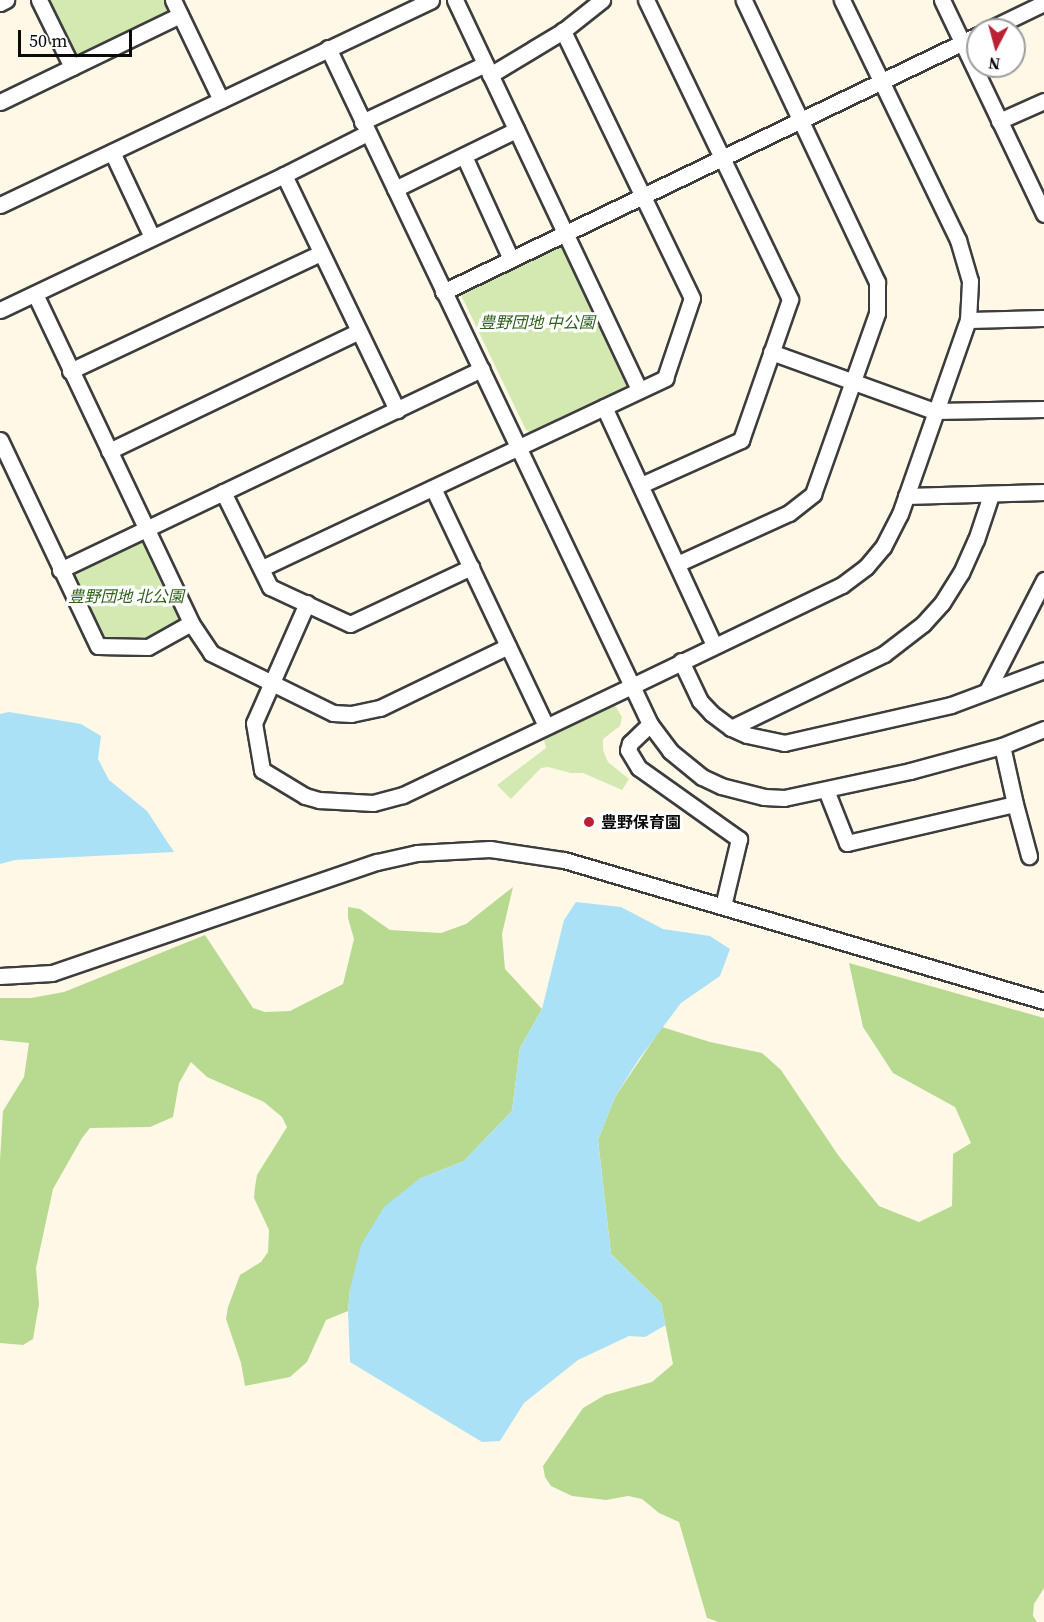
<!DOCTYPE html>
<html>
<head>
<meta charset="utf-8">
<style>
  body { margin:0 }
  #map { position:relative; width:1044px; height:1622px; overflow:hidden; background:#fff8e7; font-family:"Source Serif 4","Noto Sans JP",serif }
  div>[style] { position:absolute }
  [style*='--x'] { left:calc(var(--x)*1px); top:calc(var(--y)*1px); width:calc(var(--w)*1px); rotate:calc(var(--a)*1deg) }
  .green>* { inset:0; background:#d3e9b1 }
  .forest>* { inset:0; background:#b7da90 }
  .water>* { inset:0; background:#abe1f7 }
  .roads { filter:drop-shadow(2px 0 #3d3d3d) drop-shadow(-2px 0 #3d3d3d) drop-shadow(0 2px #3d3d3d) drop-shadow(0 -2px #3d3d3d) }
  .minor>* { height:15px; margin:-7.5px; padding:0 7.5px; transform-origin:7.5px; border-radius:7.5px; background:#fff }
  .dots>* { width:16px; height:16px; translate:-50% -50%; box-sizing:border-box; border:3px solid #fff; border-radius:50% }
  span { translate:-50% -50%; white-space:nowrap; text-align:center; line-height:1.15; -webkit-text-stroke:6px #fff; paint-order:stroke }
  .park-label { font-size:16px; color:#2f611b; font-style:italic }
  .poi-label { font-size:16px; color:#0a0a0a; font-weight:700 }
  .left { translate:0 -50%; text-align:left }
  .north { position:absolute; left:966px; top:18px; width:60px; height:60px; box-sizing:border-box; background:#fff; border:2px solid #9d9d9d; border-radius:50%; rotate:186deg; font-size:16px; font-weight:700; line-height:24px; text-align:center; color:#0a0a0a }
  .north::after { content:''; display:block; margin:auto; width:21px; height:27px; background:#bb2135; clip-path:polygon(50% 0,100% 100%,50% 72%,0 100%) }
  .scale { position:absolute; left:18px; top:30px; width:114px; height:27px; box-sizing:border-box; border:3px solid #0a0a0a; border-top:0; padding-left:8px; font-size:18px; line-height:21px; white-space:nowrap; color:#0a0a0a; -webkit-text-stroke:4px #fff; paint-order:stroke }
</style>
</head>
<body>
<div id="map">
  <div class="green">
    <i style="clip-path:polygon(47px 0,166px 0,171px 10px,167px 17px,80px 56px,73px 54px)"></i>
    <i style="clip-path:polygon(557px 244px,564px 247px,629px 380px,626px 390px,531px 433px,526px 430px,461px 295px,464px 289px)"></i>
    <i style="clip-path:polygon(141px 542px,147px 544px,182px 617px,180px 622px,147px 639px,103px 640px,73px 581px,77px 572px)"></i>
    <i style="clip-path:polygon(608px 704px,616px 707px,622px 717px,620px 726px,603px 739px,603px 750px,608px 762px,629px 779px,622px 790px,583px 773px,571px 773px,548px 767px,541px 768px,511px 799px,497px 785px,546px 748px,543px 736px)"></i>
  </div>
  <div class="forest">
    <i style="clip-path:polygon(513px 887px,502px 934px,505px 969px,542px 1009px,520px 1048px,512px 1111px,464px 1161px,419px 1179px,350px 1289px,348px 1311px,326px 1320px,307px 1362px,290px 1377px,245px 1386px,241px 1363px,226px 1319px,228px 1307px,240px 1275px,261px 1262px,268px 1252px,269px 1230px,254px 1198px,255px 1187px,257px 1175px,287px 1127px,282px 1117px,264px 1102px,207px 1077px,191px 1062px,179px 1083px,173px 1117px,150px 1127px,90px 1128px,82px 1138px,53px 1189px,36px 1268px,39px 1304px,33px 1339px,23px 1345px,0 1343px,0 1160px,3px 1111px,24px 1077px,29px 1043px,0 1040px,0 998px,31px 998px,64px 992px,205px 935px,253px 1008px,265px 1012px,290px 1011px,343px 984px,354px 939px,348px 918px,348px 907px,360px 909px,390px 930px,441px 933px,466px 924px)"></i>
    <i style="clip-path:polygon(849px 963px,1044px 1018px,1044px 1588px,1034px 1604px,1033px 1616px,1037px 1622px,719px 1622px,707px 1618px,679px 1522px,659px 1513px,642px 1499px,628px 1496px,606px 1500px,572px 1496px,551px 1486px,545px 1477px,543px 1466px,583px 1408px,605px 1395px,652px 1382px,673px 1364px,661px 1303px,611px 1254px,598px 1140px,615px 1097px,662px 1027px,710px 1042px,762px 1053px,781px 1070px,838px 1155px,879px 1206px,919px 1222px,952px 1206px,953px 1154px,971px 1143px,955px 1107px,893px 1073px,863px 1027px)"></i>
  </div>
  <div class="water">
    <i style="clip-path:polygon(9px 712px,81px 724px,101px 736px,98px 759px,109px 780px,147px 811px,174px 852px,15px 860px,0 864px,0 714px)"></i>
    <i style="clip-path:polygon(576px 902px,621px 907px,663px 929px,710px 936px,730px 949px,720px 976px,681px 1003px,639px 1059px,615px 1097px,598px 1140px,611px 1254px,661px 1303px,666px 1325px,645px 1337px,629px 1336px,578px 1360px,524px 1403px,500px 1441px,482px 1442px,350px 1362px,348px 1311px,350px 1289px,361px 1245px,384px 1207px,419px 1179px,464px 1161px,512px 1111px,520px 1048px,542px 1009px,564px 920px)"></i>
  </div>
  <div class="roads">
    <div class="minor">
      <i style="--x:39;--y:0;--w:75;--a:63.8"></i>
      <i style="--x:173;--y:0;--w:111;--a:64.4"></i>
      <i style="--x:455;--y:0;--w:430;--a:64.7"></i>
      <i style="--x:942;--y:0;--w:237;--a:64.5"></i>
      <i style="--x:0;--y:3;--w:7;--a:-27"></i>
      <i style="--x:988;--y:30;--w:62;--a:-25.7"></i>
      <i style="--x:328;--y:48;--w:707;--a:64.52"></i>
      <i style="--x:632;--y:686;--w:42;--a:64.7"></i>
      <i style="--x:650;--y:724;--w:34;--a:53"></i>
      <i style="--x:670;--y:751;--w:41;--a:39.1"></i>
      <i style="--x:702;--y:777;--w:21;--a:25"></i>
      <i style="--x:721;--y:786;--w:44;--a:14.3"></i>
      <i style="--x:764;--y:797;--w:20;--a:3"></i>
      <i style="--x:784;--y:798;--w:129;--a:-12.1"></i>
      <i style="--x:910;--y:771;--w:95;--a:-15.2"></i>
      <i style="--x:1002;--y:746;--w:45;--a:-22"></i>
      <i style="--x:490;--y:75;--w:85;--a:-31.1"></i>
      <i style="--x:563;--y:31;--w:50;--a:-38.5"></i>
      <i style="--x:0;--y:102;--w:200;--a:-25.8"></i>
      <i style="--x:999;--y:121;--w:49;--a:-24"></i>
      <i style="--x:362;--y:122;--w:136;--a:-25.2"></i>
      <i style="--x:112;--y:152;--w:94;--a:64.8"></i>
      <i style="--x:464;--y:156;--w:113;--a:65.5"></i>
      <i style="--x:284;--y:175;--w:261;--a:64.3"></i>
      <i style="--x:395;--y:189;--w:135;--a:-26"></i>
      <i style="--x:0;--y:205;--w:477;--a:-25.4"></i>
      <i style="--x:443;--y:292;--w:594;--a:-25.66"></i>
      <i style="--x:35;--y:294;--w:364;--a:64.6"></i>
      <i style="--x:191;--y:623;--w:36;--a:56"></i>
      <i style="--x:211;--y:653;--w:136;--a:26.2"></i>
      <i style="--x:333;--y:713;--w:18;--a:3"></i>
      <i style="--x:351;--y:714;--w:30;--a:-12"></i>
      <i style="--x:380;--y:708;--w:142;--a:-25.8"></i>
      <i style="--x:0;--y:310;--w:314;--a:-25.4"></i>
      <i style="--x:284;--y:175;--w:93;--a:-26.8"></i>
      <i style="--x:968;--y:320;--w:76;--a:-1.5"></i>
      <i style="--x:771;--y:352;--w:173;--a:19.9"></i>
      <i style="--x:934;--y:411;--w:110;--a:-1"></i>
      <i style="--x:70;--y:371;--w:277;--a:-25.2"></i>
      <i style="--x:604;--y:407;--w:262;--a:65.2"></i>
      <i style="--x:0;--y:440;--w:228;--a:64.6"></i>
      <i style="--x:98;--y:646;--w:50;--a:1.1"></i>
      <i style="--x:148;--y:647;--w:49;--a:-29.2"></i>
      <i style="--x:109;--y:451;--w:277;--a:-25.6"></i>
      <i style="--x:641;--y:485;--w:110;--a:-24.2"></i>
      <i style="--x:741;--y:440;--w:149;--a:-70.8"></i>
      <i style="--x:790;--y:299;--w:332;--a:-115.7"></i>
      <i style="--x:433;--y:488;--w:263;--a:64.6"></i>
      <i style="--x:223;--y:492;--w:106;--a:63.7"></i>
      <i style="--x:270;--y:587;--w:88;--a:24.8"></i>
      <i style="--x:350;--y:624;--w:134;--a:-25.2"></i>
      <i style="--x:906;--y:496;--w:138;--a:-1.7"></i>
      <i style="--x:677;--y:564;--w:123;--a:-24.5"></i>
      <i style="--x:789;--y:513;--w:31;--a:-38"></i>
      <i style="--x:813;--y:494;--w:192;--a:-70.5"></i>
      <i style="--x:877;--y:313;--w:31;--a:-90"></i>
      <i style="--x:877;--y:282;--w:312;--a:-115.3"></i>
      <i style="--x:262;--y:568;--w:446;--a:-25.2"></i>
      <i style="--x:665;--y:378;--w:84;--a:-71.4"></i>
      <i style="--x:692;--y:298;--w:297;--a:-115.8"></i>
      <i style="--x:60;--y:570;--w:467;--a:-25.5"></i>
      <i style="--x:307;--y:603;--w:131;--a:113.8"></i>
      <i style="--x:254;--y:723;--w:48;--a:80.3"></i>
      <i style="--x:262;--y:770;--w:50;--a:31.2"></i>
      <i style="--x:305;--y:796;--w:15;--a:16"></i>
      <i style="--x:319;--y:800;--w:54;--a:3.2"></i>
      <i style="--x:373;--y:803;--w:31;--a:-15"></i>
      <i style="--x:403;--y:795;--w:254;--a:-25.5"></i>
      <i style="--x:632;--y:686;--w:233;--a:-25.7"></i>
      <i style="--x:842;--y:585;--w:30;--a:-37"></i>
      <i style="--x:866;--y:567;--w:26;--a:-50"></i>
      <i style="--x:883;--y:547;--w:37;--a:-63"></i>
      <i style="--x:900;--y:514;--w:206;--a:-70.7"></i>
      <i style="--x:968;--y:320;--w:39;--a:-87"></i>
      <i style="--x:970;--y:281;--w:43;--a:-106.3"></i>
      <i style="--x:958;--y:240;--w:267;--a:-115.8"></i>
      <i style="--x:681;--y:661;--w:44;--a:64.6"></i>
      <i style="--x:700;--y:701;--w:16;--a:47"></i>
      <i style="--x:711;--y:713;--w:25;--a:37"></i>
      <i style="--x:731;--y:728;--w:17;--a:24"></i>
      <i style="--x:747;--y:735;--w:38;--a:12"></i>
      <i style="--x:784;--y:743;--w:171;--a:-12.8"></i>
      <i style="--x:951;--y:705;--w:99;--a:-20.6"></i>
      <i style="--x:987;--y:691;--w:125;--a:-62.8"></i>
      <i style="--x:650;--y:724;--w:28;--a:136"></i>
      <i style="--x:630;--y:743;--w:7;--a:106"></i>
      <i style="--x:628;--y:750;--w:21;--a:59"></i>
      <i style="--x:639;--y:768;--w:123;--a:35.4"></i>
      <i style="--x:739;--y:839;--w:69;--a:103.4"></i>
      <i style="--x:731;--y:728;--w:170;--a:-25.8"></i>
      <i style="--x:884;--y:654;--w:49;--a:-37.6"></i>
      <i style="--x:923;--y:624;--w:28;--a:-48"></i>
      <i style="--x:942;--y:603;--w:36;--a:-58"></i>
      <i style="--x:961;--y:573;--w:36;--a:-66"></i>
      <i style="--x:976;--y:540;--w:47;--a:-71.6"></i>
      <i style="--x:826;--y:790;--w:57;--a:68.4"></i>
      <i style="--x:847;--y:843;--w:172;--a:-13.1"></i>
      <i style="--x:1015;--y:804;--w:59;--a:-102.6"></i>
      <i style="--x:1015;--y:804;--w:54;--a:74.9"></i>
      <i style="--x:0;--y:976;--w:52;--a:-3.3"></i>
      <i style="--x:52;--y:973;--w:343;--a:-18.9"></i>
      <i style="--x:377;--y:862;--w:41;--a:-12.7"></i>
      <i style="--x:417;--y:853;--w:73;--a:-3.1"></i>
      <i style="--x:490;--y:849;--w:75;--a:8.5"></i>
      <i style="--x:564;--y:860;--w:500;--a:16.37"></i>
    </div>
  </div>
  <div class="dots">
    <i style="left:589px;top:822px;background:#bb2135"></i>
  </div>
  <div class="park-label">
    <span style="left:537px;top:322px">豊野団地 中公園</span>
    <span style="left:126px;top:596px">豊野団地 北公園</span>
  </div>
  <div class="poi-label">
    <span class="left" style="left:601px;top:822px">豊野保育園</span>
  </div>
  <div class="north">N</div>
  <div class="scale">50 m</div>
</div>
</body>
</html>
